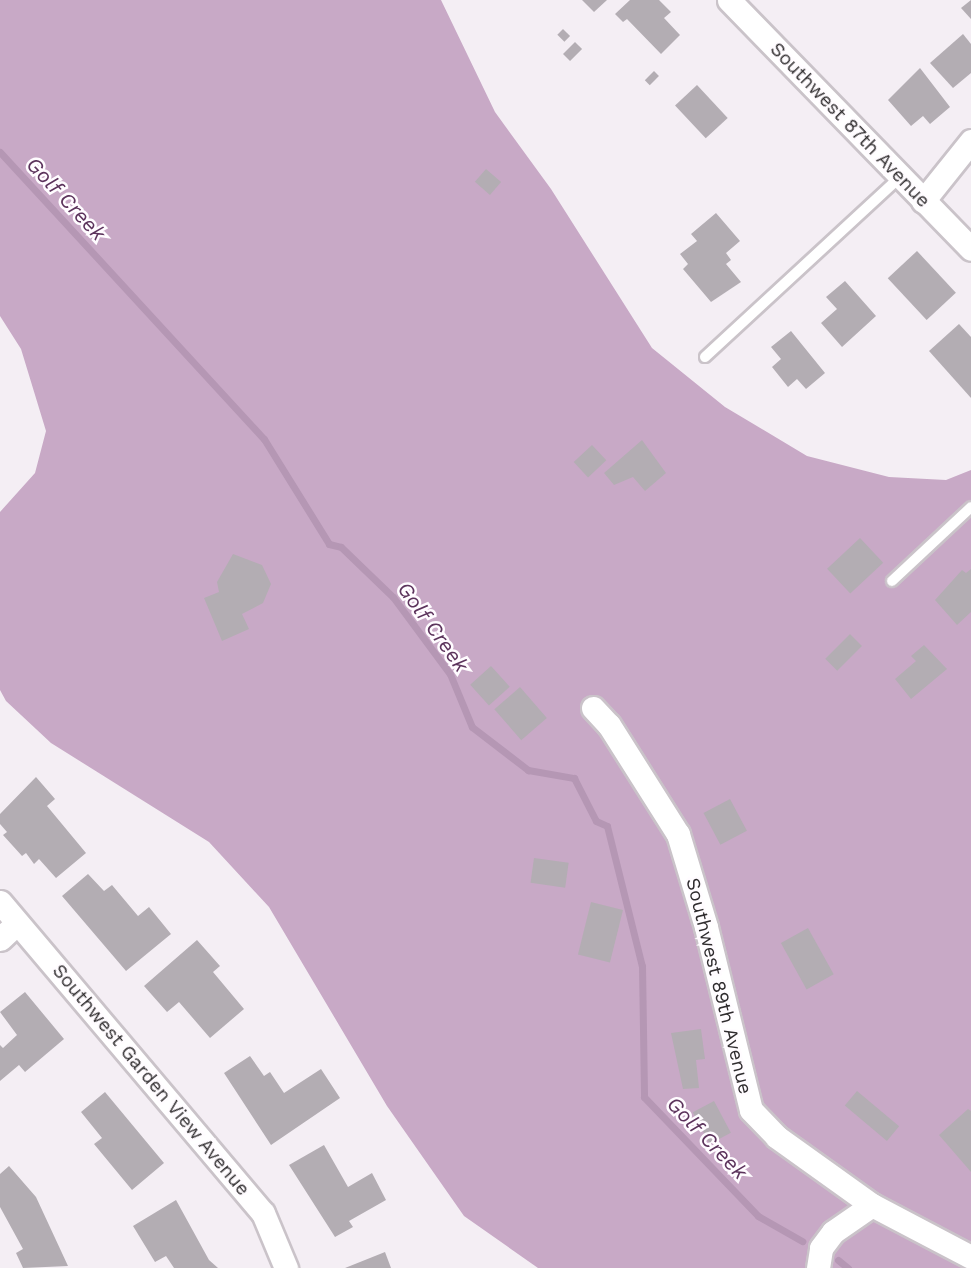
<!DOCTYPE html>
<html>
<head>
<meta charset="utf-8">
<style>
  body { margin:0 }
  #map { position:relative; width:971px; height:1268px; overflow:hidden; background:#f4eef4; font-family:"Work Sans",sans-serif }
  div>[style] { position:absolute }
  [style*='--x'] { left:calc(var(--x)*1px); top:calc(var(--y)*1px); width:calc(var(--w)*1px); rotate:calc(var(--a)*1deg) }
  .forest>* { inset:0; background:#c8a9c6 }
  .stream>* { height:7px; margin:-3.5px; padding:0 3.5px; transform-origin:3.5px; border-radius:3.5px; background:#b597b4 }
  .building>* { inset:0; background:#b3adb3; transform-origin:0 0 }
  .roads { filter:drop-shadow(2px 0 #cac3c9) drop-shadow(-2px 0 #cac3c9) drop-shadow(0 2px #cac3c9) drop-shadow(0 -2px #cac3c9) }
  .lane>* { height:10px; margin:-5px; padding:0 5px; transform-origin:5px; border-radius:5px; background:#fff }
  .street>* { height:23px; margin:-11.5px; padding:0 11.5px; transform-origin:11.5px; border-radius:11.5px; background:#fff }
  span { translate:-50% -50%; white-space:nowrap; text-align:center; line-height:1.15; -webkit-text-stroke:5px #fffcff; paint-order:stroke }
  .street-label { font-size:19px; color:#2f2c2e }
  .water-label { font-size:21px; color:#5c335c; font-style:italic }
</style>
</head>
<body>
<div id="map">
  <div class="forest">
    <i style="clip-path:polygon(0 0,441px 0,495px 112px,551px 189px,652px 348px,725px 407px,807px 456px,889px 477px,946px 480px,971px 470px,971px 1268px,538px 1268px,464px 1216px,387px 1106px,269px 907px,209px 842px,51px 743px,6px 701px,0 690px,0 512px,35px 473px,46px 431px,21px 349px,0 316px)"></i>
  </div>
  <div class="stream">
    <i style="--x:0;--y:152;--w:390;--a:47.4"></i>
    <i style="--x:264;--y:439;--w:123;--a:58.2"></i>
    <i style="--x:329;--y:544;--w:12;--a:14"></i>
    <i style="--x:341;--y:547;--w:72;--a:43.9"></i>
    <i style="--x:393;--y:597;--w:96;--a:53.5"></i>
    <i style="--x:450;--y:674;--w:57;--a:67.5"></i>
    <i style="--x:472;--y:727;--w:71;--a:37.5"></i>
    <i style="--x:528;--y:770;--w:47;--a:9.9"></i>
    <i style="--x:574;--y:778;--w:48;--a:62.9"></i>
    <i style="--x:596;--y:821;--w:12;--a:24"></i>
    <i style="--x:607;--y:826;--w:144;--a:76"></i>
    <i style="--x:642;--y:966;--w:131;--a:89.1"></i>
    <i style="--x:644;--y:1097;--w:165;--a:46.2"></i>
    <i style="--x:758;--y:1216;--w:51;--a:29.6"></i>
    <i style="--x:838;--y:1260;--w:13;--a:39"></i>
  </div>
  <div class="building">
    <i style="clip-path:polygon(582px 0,607px 0,594px 12px)"></i>
    <i style="clip-path:polygon(630px 0,659px 0,671px 12px,664px 18px,680px 35px,661px 54px,627px 19px,623px 22px,615px 14px)"></i>
    <i style="clip-path:polygon(971px 0,971px 19px,961px 8px)"></i>
    <i style="left:563px;top:29px;width:10px;height:8px;rotate:45deg"></i>
    <i style="clip-path:polygon(963px 34px,971px 44px,971px 73px,953px 88px,930px 63px)"></i>
    <i style="left:575px;top:42px;width:10px;height:17px;rotate:45deg"></i>
    <i style="clip-path:polygon(920px 68px,950px 107px,930px 124px,923px 116px,911px 126px,888px 100px)"></i>
    <i style="left:654px;top:71px;width:7px;height:13px;rotate:45deg"></i>
    <i style="left:697px;top:85px;width:45px;height:30px;rotate:47deg"></i>
    <i style="left:486px;top:169px;width:20px;height:17px;rotate:41deg"></i>
    <i style="clip-path:polygon(716px 213px,740px 241px,726px 253px,731px 260px,726px 264px,741px 282px,711px 302px,683px 269px,688px 264px,680px 254px,697px 241px,691px 234px)"></i>
    <i style="left:917px;top:251px;width:57px;height:40px;rotate:47deg"></i>
    <i style="clip-path:polygon(845px 281px,876px 316px,842px 347px,821px 323px,837px 309px,826px 297px)"></i>
    <i style="clip-path:polygon(959px 324px,971px 337px,971px 398px,929px 351px)"></i>
    <i style="clip-path:polygon(791px 331px,825px 373px,806px 389px,797px 379px,788px 387px,772px 367px,781px 359px,771px 347px)"></i>
    <i style="clip-path:polygon(642px 440px,666px 473px,645px 491px,633px 477px,614px 485px,604px 473px)"></i>
    <i style="left:592px;top:445px;width:21px;height:25px;rotate:47deg"></i>
    <i style="left:860px;top:538px;width:34px;height:45px;rotate:47deg"></i>
    <i style="clip-path:polygon(233px 554px,262px 565px,271px 584px,263px 603px,242px 614px,249px 629px,222px 641px,204px 598px,219px 592px,217px 582px)"></i>
    <i style="clip-path:polygon(971px 569px,971px 612px,957px 625px,935px 600px,962px 570px,966px 573px)"></i>
    <i style="left:850px;top:634px;width:17px;height:35px;rotate:45deg"></i>
    <i style="clip-path:polygon(924px 645px,947px 669px,911px 699px,895px 679px,916px 661px,911px 656px)"></i>
    <i style="left:491px;top:666px;width:28px;height:28px;rotate:48deg"></i>
    <i style="left:520px;top:687px;width:41px;height:34px;rotate:49deg"></i>
    <i style="clip-path:polygon(36px 777px,55px 799px,47px 806px,86px 853px,56px 878px,39px 859px,34px 864px,26px 853px,22px 856px,3px 835px,7px 832px,0 824px,0 814px)"></i>
    <i style="left:730px;top:799px;width:36px;height:30px;rotate:62deg"></i>
    <i style="left:534px;top:858px;width:35px;height:25px;rotate:8deg"></i>
    <i style="clip-path:polygon(88px 874px,104px 891px,112px 885px,138px 916px,149px 907px,171px 934px,126px 971px,62px 896px)"></i>
    <i style="left:591px;top:902px;width:33px;height:54px;rotate:14deg"></i>
    <i style="left:808px;top:928px;width:53px;height:31px;rotate:61deg"></i>
    <i style="clip-path:polygon(197px 940px,220px 966px,213px 972px,244px 1009px,210px 1038px,179px 1002px,167px 1012px,144px 986px)"></i>
    <i style="clip-path:polygon(25px 992px,64px 1039px,25px 1072px,19px 1065px,0 1081px,0 1045px,3px 1048px,17px 1035px,0 1012px)"></i>
    <i style="clip-path:polygon(701px 1029px,705px 1059px,696px 1060px,699px 1088px,683px 1089px,671px 1033px)"></i>
    <i style="clip-path:polygon(250px 1056px,264px 1076px,270px 1072px,284px 1093px,321px 1069px,340px 1098px,271px 1145px,224px 1073px)"></i>
    <i style="left:857px;top:1091px;width:55px;height:19px;rotate:40deg"></i>
    <i style="clip-path:polygon(105px 1092px,164px 1163px,132px 1190px,94px 1144px,102px 1138px,81px 1112px)"></i>
    <i style="left:714px;top:1101px;width:36px;height:24px;rotate:62deg"></i>
    <i style="clip-path:polygon(968px 1109px,971px 1111px,971px 1172px,939px 1135px)"></i>
    <i style="clip-path:polygon(324px 1145px,348px 1187px,372px 1173px,386px 1200px,349px 1221px,353px 1227px,335px 1237px,289px 1165px)"></i>
    <i style="clip-path:polygon(9px 1166px,36px 1197px,68px 1266px,23px 1268px,16px 1253px,23px 1249px,0 1207px,0 1174px)"></i>
    <i style="clip-path:polygon(176px 1200px,209px 1260px,218px 1268px,174px 1268px,166px 1256px,155px 1262px,133px 1226px)"></i>
    <i style="clip-path:polygon(385px 1252px,391px 1268px,345px 1268px)"></i>
  </div>
  <div class="roads">
    <div class="lane">
      <i style="--x:705;--y:357;--w:265;--a:-42.7"></i>
      <i style="--x:892;--y:581;--w:108;--a:-43.1"></i>
    </div>
    <div class="street">
      <i style="--x:729;--y:0;--w:347;--a:45.8"></i>
      <i style="--x:923;--y:201;--w:77;--a:-51.3"></i>
      <i style="--x:593;--y:708;--w:23;--a:47"></i>
      <i style="--x:609;--y:725;--w:129;--a:57.7"></i>
      <i style="--x:678;--y:834;--w:97;--a:73.2"></i>
      <i style="--x:706;--y:927;--w:188;--a:76.2"></i>
      <i style="--x:751;--y:1110;--w:37;--a:46"></i>
      <i style="--x:777;--y:1137;--w:117;--a:35.6"></i>
      <i style="--x:872;--y:1205;--w:112;--a:27.7"></i>
      <i style="--x:0;--y:902;--w:407;--a:49.8"></i>
      <i style="--x:263;--y:1213;--w:60;--a:67.3"></i>
      <i style="--x:0;--y:939;--w:23;--a:-43"></i>
      <i style="--x:818;--y:1268;--w:20;--a:-81"></i>
      <i style="--x:821;--y:1248;--w:20;--a:-53"></i>
      <i style="--x:833;--y:1232;--w:47;--a:-34.7"></i>
    </div>
  </div>
  <div class="street-label">
    <span style="left:850px;top:125px;rotate:46deg">Southwest 87th Avenue</span>
    <span style="left:719px;top:986px;rotate:76deg">Southwest 89th Avenue</span>
    <span style="left:151px;top:1080px;rotate:50deg">Southwest Garden View Avenue</span>
  </div>
  <div class="water-label">
    <span style="left:66px;top:199px;rotate:47deg">Golf Creek</span>
    <span style="left:433px;top:627px;rotate:54deg">Golf Creek</span>
    <span style="left:707px;top:1138px;rotate:46deg">Golf Creek</span>
  </div>
</div>
</body>
</html>
